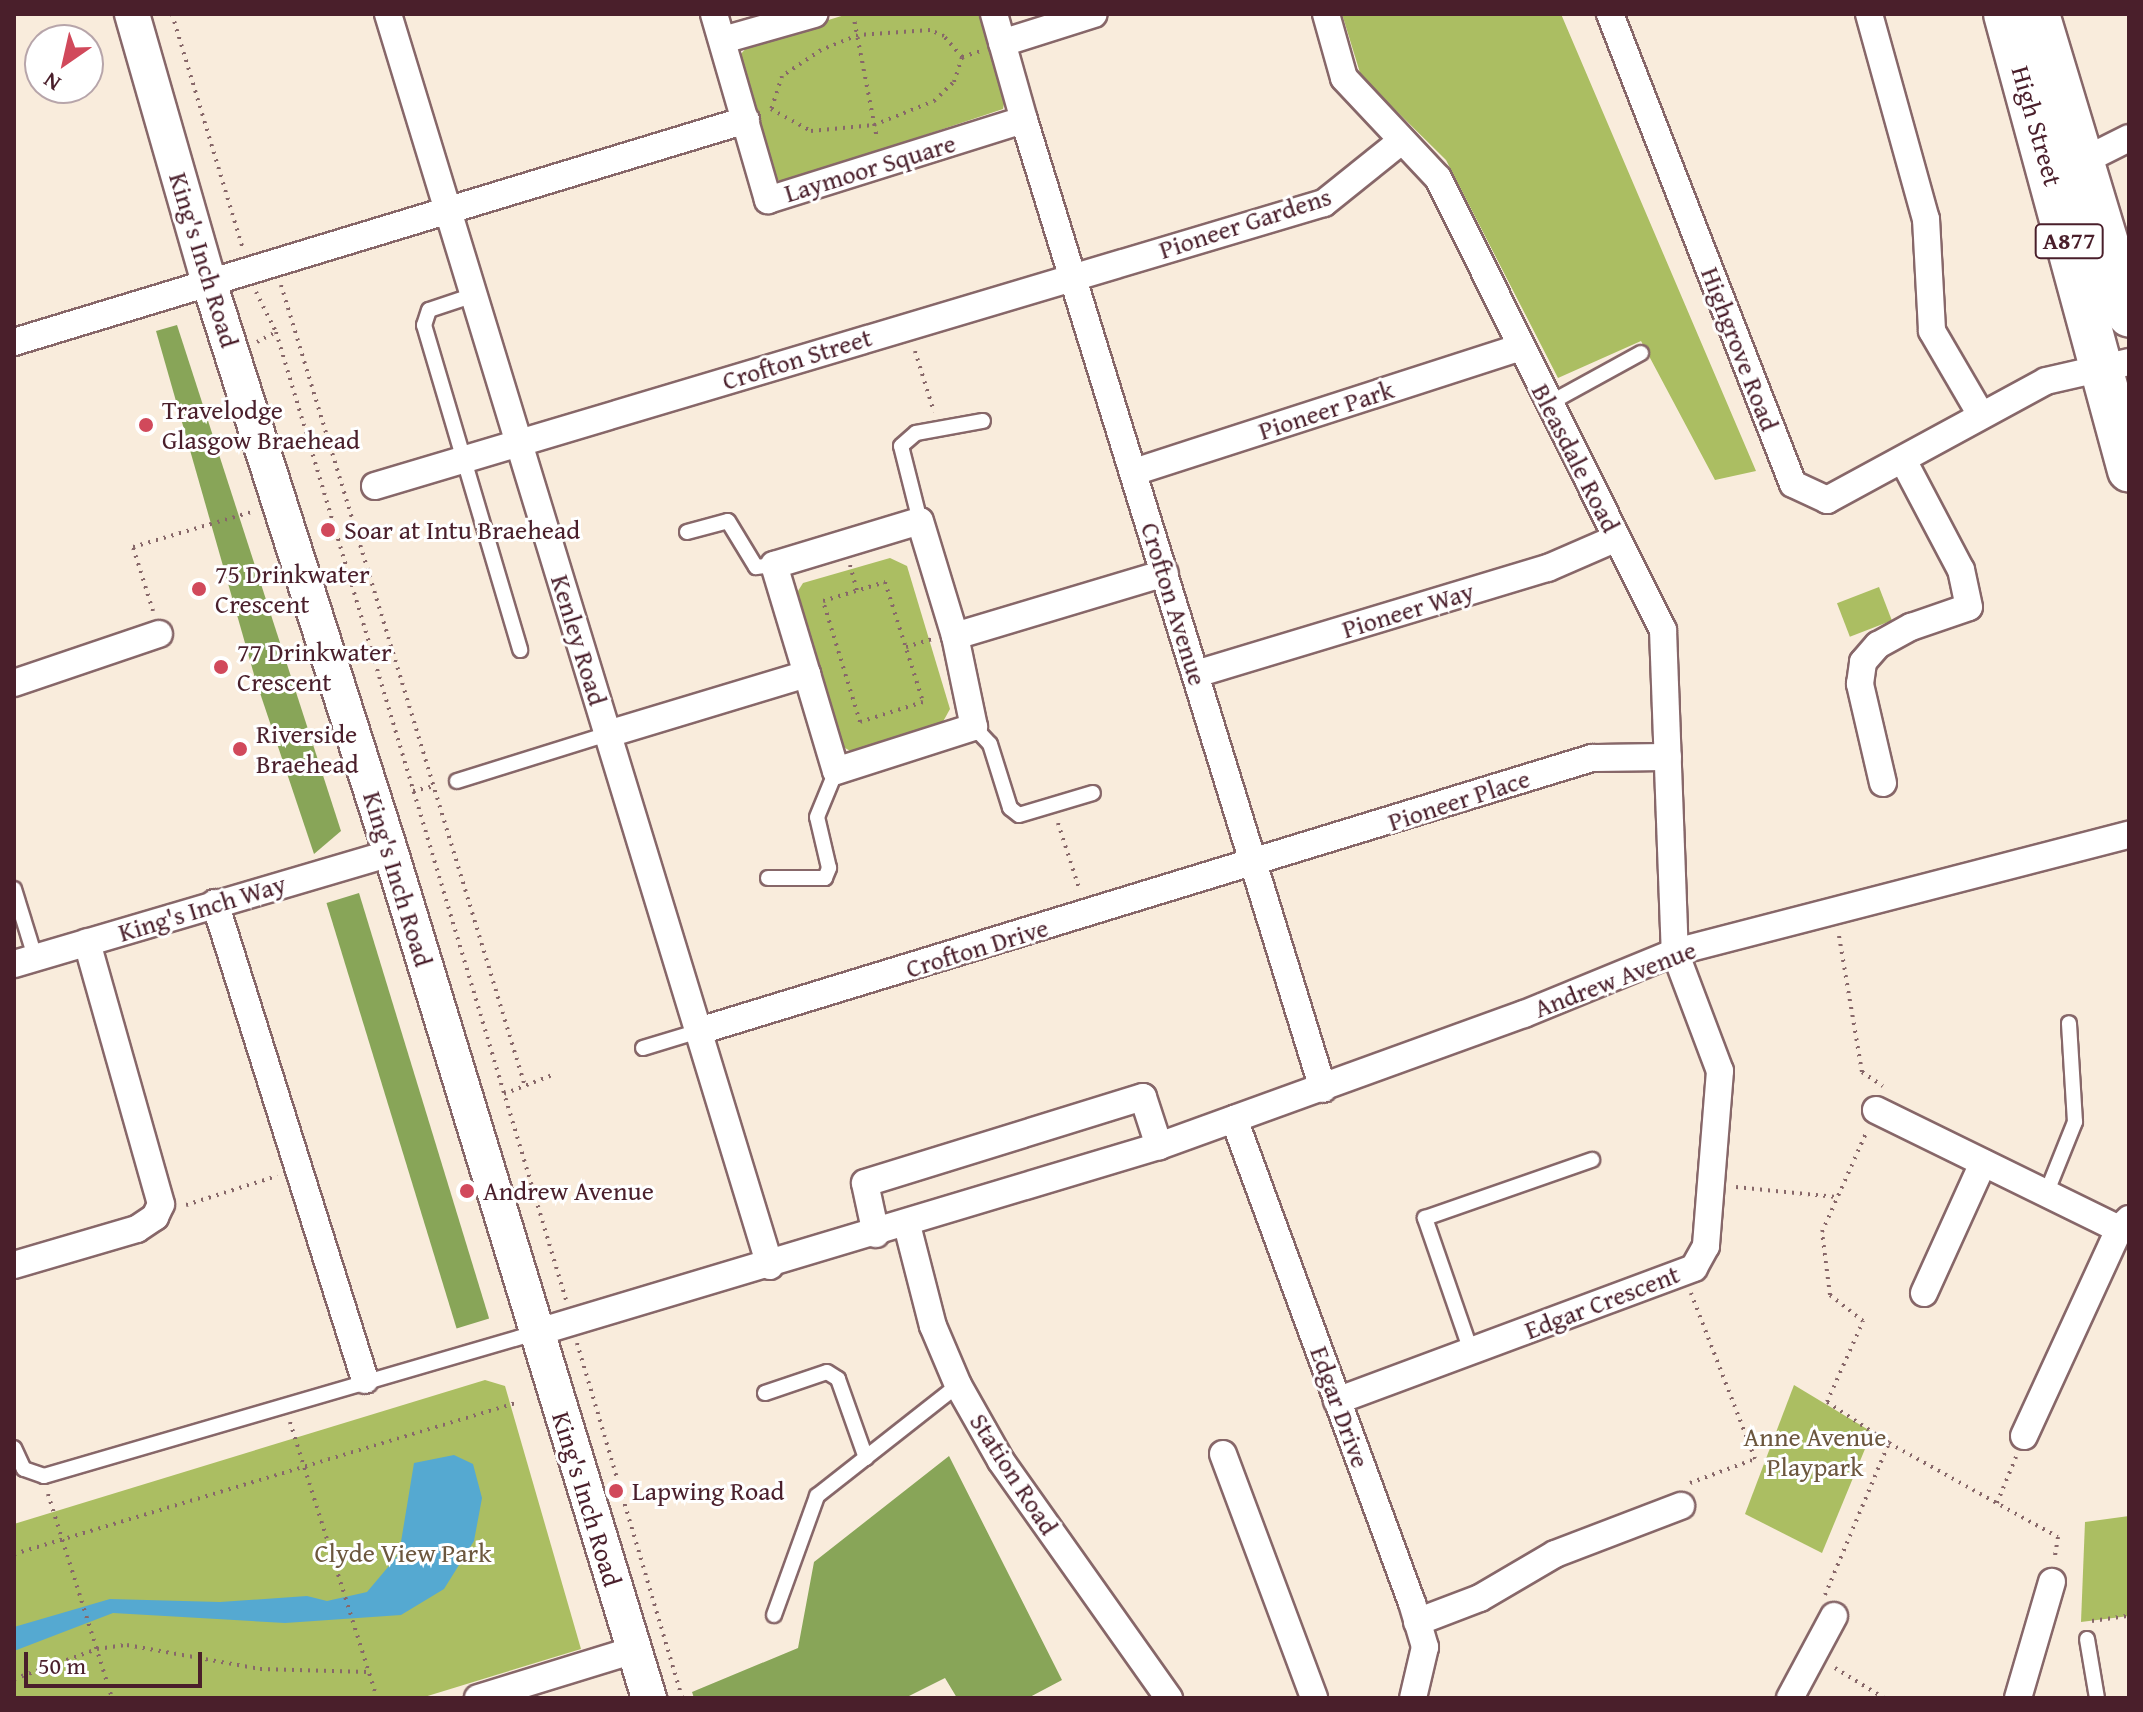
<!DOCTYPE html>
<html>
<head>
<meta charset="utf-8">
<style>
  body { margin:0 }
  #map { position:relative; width:2143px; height:1712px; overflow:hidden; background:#f9ecdc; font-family:"Gentium Book Plus",serif }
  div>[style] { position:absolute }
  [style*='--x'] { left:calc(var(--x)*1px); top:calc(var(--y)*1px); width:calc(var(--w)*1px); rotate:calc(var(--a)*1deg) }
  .green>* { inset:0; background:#abbe62; transform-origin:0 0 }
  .forest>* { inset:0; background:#88a558; transform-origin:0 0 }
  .water>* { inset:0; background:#55a9d1 }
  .path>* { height:4px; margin-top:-2px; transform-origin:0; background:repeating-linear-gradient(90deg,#876769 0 2px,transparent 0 8px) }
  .roads { filter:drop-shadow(2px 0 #876769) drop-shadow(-2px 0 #876769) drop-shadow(0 2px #876769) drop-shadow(0 -2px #876769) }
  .service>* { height:14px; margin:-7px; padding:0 7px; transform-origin:7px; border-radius:7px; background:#fff }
  .minor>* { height:26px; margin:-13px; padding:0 13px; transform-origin:13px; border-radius:13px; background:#fff }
  .tertiary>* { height:34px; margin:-17px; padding:0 17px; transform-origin:17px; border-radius:17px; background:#fff }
  .primary>* { height:42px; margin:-21px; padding:0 21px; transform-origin:21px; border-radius:21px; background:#fff }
  .dots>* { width:22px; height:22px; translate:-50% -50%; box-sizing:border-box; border:4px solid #fff; border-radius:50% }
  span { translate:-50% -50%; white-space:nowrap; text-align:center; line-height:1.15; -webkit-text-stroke:6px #fff; paint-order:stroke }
  .shield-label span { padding:2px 6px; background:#fff; border:2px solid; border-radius:6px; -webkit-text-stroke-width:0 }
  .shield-label { font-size:24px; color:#4a1f2b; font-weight:700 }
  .street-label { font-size:26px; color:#4a1f2b }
  .poi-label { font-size:26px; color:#4a1f2b }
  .left { translate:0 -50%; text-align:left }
  .park-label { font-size:26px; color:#6c573e }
  .frame { position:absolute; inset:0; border:16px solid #4a1f2b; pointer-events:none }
  .north { position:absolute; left:24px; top:24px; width:80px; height:80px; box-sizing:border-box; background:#fff; border:2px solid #b7a5aa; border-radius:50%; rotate:214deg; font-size:22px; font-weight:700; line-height:32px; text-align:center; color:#4a1f2b }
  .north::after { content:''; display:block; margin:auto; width:28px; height:36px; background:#d1495b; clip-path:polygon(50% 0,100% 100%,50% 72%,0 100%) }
  .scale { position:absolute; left:24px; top:1652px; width:178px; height:36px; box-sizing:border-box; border:4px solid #4a1f2b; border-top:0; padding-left:10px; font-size:24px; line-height:28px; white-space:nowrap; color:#4a1f2b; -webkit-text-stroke:6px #fff; paint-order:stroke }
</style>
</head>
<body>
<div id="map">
  <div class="green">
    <i style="clip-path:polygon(848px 14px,979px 14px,1005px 98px,1003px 109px,784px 182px,775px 179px,739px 56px,750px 44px)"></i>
    <i style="clip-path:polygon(1342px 14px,1561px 14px,1756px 471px,1715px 480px,1641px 341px,1558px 378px,1446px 160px,1361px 76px)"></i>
    <i style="clip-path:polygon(890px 558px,907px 566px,950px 709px,940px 727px,854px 753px,836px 743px,793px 599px,803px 583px)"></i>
    <i style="left:1879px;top:587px;width:36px;height:45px;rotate:69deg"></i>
    <i style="clip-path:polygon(485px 1380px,505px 1386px,581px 1649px,421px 1698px,14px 1698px,14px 1524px)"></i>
    <i style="clip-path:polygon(1794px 1385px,1872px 1432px,1822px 1553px,1745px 1514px)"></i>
    <i style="clip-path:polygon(2129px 1516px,2129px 1616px,2081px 1622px,2085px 1522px)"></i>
  </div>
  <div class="forest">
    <i style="clip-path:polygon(177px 325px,341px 831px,314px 854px,255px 678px,156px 331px)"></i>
    <i style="left:359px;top:893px;width:445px;height:34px;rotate:73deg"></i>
    <i style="clip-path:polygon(949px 1456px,1062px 1680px,1028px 1698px,957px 1698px,945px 1678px,905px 1698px,694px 1698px,692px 1692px,798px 1648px,814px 1562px)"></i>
  </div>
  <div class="water">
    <i style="clip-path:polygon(454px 1455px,473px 1464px,482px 1498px,474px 1541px,444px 1589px,401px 1615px,285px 1623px,113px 1613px,14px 1651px,14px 1627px,110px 1599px,220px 1602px,307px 1596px,327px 1601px,367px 1592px,399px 1554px,414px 1463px)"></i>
  </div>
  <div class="path">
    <i style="--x:172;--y:14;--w:245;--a:73.2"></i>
    <i style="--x:853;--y:14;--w:127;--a:79.1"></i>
    <i style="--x:962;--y:57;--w:28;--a:-131"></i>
    <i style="--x:944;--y:36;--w:15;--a:-157"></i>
    <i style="--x:930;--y:30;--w:72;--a:176"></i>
    <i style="--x:858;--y:35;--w:40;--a:158"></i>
    <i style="--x:821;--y:50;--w:47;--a:146.3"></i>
    <i style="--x:782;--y:76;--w:35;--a:108"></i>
    <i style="--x:771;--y:109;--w:46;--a:28.8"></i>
    <i style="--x:811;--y:131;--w:63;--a:-5.4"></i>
    <i style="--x:874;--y:125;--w:65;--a:-21.8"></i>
    <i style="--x:934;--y:101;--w:28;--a:-44"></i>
    <i style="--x:954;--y:82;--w:26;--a:-72"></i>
    <i style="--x:962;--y:57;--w:20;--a:-18"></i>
    <i style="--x:281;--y:285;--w:837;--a:73.06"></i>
    <i style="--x:256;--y:292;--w:45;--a:63.4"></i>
    <i style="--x:276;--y:332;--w:1011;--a:73.32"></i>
    <i style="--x:257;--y:342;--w:21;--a:-28"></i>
    <i style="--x:915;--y:351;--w:64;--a:72.7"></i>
    <i style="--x:850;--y:565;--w:27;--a:75"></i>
    <i style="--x:885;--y:582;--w:126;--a:72.4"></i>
    <i style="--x:923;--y:702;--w:66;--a:162.4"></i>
    <i style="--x:860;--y:722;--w:127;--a:-107"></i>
    <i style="--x:823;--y:601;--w:65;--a:-17"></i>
    <i style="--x:153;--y:611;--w:67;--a:-107.4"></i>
    <i style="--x:133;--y:547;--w:123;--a:-16.5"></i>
    <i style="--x:906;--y:647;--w:27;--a:-17"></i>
    <i style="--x:413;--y:791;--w:22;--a:-13"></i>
    <i style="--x:1058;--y:823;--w:71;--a:72.1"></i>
    <i style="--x:1839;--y:936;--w:138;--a:80.4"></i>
    <i style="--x:1862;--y:1072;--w:25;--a:34"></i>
    <i style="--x:504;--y:1094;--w:55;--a:-21.4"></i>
    <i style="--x:1736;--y:1187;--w:101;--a:5.7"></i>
    <i style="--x:186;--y:1205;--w:96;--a:-17.7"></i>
    <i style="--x:577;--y:1343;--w:370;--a:73.5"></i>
    <i style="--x:290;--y:1422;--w:289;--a:72.5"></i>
    <i style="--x:1889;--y:1443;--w:193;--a:29.1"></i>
    <i style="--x:2058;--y:1537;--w:20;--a:99"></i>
    <i style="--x:1690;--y:1483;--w:69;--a:-20.3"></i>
    <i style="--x:1755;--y:1459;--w:178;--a:-111.1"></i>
    <i style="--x:48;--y:1494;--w:214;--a:72.6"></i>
    <i style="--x:1997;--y:1503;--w:50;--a:-67.6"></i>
    <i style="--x:14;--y:1554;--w:527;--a:-16.75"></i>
    <i style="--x:1825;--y:1595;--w:165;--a:-67.2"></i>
    <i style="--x:1889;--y:1443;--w:74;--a:-146.5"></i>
    <i style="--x:1827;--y:1402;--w:89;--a:-66"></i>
    <i style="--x:1863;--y:1321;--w:42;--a:-141.8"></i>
    <i style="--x:1830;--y:1295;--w:64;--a:-97.2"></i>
    <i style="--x:1822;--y:1232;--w:108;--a:-66"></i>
    <i style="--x:2092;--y:1621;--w:37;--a:-8"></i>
    <i style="--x:1835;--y:1668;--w:57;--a:31.5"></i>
    <i style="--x:14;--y:1679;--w:88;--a:-19.9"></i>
    <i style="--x:97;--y:1649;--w:30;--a:-8"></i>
    <i style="--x:127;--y:1645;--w:135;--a:10.2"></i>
    <i style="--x:260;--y:1669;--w:109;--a:1.6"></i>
  </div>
  <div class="roads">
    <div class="service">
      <i style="--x:474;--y:295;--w:47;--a:161.6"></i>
      <i style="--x:429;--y:310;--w:16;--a:108"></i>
      <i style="--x:424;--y:325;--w:339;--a:73.5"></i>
      <i style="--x:1548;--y:404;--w:106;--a:-28.7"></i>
      <i style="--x:920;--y:521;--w:77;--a:-104.2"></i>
      <i style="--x:901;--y:446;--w:20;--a:-41"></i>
      <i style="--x:916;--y:433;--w:68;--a:-10.2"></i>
      <i style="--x:687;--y:532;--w:42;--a:-15"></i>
      <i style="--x:728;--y:521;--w:54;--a:58.7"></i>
      <i style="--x:756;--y:567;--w:18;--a:-6"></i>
      <i style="--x:974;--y:727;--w:23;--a:47"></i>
      <i style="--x:990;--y:744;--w:67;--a:72.6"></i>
      <i style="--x:1010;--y:808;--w:11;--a:38"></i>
      <i style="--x:1019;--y:815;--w:77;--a:-16.6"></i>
      <i style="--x:457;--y:781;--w:158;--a:-17.3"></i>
      <i style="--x:768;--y:878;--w:57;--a:0"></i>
      <i style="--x:825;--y:878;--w:11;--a:-68"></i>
      <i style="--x:829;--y:868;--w:52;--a:-103.2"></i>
      <i style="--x:817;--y:817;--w:50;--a:-67.6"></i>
      <i style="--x:14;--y:889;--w:71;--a:72.8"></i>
      <i style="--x:643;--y:1048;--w:59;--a:-16.9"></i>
      <i style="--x:2046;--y:1194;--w:78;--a:-68.1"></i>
      <i style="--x:2075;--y:1122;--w:99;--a:-93.5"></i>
      <i style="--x:1471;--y:1351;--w:141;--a:-109.1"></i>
      <i style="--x:1425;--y:1218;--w:177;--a:-19.2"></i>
      <i style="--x:765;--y:1393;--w:65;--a:-18.7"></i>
      <i style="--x:827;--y:1372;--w:13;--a:32"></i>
      <i style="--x:838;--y:1379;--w:84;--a:70.5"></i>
      <i style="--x:14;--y:1448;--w:23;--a:65"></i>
      <i style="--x:24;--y:1469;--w:21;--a:19"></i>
      <i style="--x:44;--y:1476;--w:511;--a:-16.24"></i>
      <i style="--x:774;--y:1615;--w:127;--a:-70.1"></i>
      <i style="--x:817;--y:1496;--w:179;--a:-38.2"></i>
      <i style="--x:2087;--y:1639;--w:60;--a:80.4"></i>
    </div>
    <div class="minor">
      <i style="--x:388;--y:14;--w:1309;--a:73.03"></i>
      <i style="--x:714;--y:14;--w:194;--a:73.8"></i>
      <i style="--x:768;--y:200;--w:268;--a:-17.4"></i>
      <i style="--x:1024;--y:120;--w:110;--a:-105.8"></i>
      <i style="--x:1326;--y:14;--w:66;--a:74.3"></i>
      <i style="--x:1344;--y:78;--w:137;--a:46.8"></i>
      <i style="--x:1438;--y:178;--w:505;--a:63.54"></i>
      <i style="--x:1663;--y:630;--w:322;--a:87.9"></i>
      <i style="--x:1675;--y:952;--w:127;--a:69.3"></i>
      <i style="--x:1720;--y:1071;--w:176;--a:94.6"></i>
      <i style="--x:1706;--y:1246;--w:25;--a:119"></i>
      <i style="--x:1694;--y:1268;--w:381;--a:159.6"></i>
      <i style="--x:1610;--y:14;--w:504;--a:68.73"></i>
      <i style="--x:1793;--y:484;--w:38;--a:25"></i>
      <i style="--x:1827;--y:500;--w:249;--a:-28.5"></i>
      <i style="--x:2046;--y:381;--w:85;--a:-12.9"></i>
      <i style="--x:1869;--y:14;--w:213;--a:74.5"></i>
      <i style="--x:1926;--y:219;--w:112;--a:86.9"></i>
      <i style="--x:1932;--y:331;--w:95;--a:59.7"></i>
      <i style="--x:723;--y:40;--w:95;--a:-15.9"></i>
      <i style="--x:1002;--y:43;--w:96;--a:-17.5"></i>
      <i style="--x:1024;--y:120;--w:1014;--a:72.85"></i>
      <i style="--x:2083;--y:161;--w:51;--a:-26.6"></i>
      <i style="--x:14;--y:342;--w:765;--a:-16.87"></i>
      <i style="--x:1134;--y:472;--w:404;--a:-17.9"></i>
      <i style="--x:375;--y:486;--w:990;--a:-16.61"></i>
      <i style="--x:1324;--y:203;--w:99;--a:-38.8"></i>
      <i style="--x:807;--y:674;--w:114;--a:-106.8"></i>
      <i style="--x:774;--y:565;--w:152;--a:-16.8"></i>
      <i style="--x:920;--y:521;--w:120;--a:73.1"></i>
      <i style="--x:1196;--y:674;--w:368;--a:-16.8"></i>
      <i style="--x:1548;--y:568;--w:75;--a:-23.5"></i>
      <i style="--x:14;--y:683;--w:153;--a:-18.7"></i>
      <i style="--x:608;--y:734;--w:208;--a:-16.8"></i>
      <i style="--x:807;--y:674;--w:101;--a:73.4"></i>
      <i style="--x:836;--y:771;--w:145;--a:-17.7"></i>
      <i style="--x:974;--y:727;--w:93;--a:-101.8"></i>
      <i style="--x:955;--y:636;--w:219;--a:-16.7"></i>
      <i style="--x:1883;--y:783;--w:102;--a:-103.1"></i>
      <i style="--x:1860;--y:684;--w:22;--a:-82"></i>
      <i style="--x:1863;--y:662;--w:23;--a:-49"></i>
      <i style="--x:1878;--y:645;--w:38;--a:-29"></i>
      <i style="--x:1911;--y:627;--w:61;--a:-19"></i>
      <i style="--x:1969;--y:607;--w:38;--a:-102"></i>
      <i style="--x:1961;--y:570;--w:122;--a:-117.8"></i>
      <i style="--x:215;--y:903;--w:500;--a:72.54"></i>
      <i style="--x:14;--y:964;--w:393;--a:-16.4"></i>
      <i style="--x:699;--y:1031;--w:934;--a:-17"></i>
      <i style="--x:1592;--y:758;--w:76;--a:-0.8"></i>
      <i style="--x:1876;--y:1110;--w:271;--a:26.1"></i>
      <i style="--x:1234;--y:1119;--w:516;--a:69.81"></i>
      <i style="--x:1412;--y:1603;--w:46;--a:73.5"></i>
      <i style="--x:1425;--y:1647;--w:52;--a:103.2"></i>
      <i style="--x:907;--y:1225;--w:104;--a:75.6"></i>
      <i style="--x:933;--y:1326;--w:64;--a:67"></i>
      <i style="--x:958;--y:1385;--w:87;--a:60.5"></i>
      <i style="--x:1001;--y:1461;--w:291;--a:54.7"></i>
      <i style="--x:876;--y:1234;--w:52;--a:-102.2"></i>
      <i style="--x:865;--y:1183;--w:291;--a:-17.2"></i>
      <i style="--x:1143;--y:1097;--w:52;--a:71.9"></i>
      <i style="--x:14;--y:1265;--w:128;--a:-16.3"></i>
      <i style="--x:137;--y:1229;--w:22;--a:-34"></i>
      <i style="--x:155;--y:1217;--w:14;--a:-65"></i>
      <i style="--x:161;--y:1204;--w:272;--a:-105.8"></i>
      <i style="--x:1924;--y:1293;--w:143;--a:-65.6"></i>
      <i style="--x:535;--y:1333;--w:651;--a:-16.68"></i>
      <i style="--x:1159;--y:1146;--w:388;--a:-19.9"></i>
      <i style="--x:1524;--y:1014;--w:163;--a:-22.3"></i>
      <i style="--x:1675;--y:952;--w:469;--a:-14.5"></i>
      <i style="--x:2024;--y:1436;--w:228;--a:-65.3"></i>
      <i style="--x:2119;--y:1229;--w:14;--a:-45"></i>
      <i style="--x:1223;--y:1454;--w:260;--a:69.5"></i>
      <i style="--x:1417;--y:1622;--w:67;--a:-20.9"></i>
      <i style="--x:1480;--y:1598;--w:87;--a:-30.4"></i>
      <i style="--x:1555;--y:1554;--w:135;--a:-20.9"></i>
      <i style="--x:478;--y:1698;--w:163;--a:-17.1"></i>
      <i style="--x:1790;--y:1698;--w:93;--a:-61.8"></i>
      <i style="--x:2018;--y:1698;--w:121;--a:-73.7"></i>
    </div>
    <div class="tertiary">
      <i style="--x:132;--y:14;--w:279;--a:74"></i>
      <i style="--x:209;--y:282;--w:599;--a:72.32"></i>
      <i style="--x:391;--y:853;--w:884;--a:73.02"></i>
    </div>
    <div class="primary">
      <i style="--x:2005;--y:14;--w:473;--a:74.8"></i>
      <i style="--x:2038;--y:14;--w:315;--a:73.2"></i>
    </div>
  </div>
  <div class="dots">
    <i style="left:146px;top:425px;background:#d1495b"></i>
    <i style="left:328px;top:530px;background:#d1495b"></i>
    <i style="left:199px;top:589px;background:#d1495b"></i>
    <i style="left:221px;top:667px;background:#d1495b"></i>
    <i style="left:240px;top:749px;background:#d1495b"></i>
    <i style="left:467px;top:1191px;background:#d1495b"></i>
    <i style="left:616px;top:1491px;background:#d1495b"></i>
  </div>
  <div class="shield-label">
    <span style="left:2069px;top:241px">A877</span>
  </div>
  <div class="street-label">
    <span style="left:2037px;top:126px;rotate:74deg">High Street</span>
    <span style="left:870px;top:168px;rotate:-17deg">Laymoor Square</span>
    <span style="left:1245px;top:223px;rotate:-18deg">Pioneer Gardens</span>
    <span style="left:204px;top:260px;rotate:73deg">King's Inch Road</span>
    <span style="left:1740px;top:349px;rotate:69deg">Highgrove Road</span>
    <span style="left:797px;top:359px;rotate:-17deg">Crofton Street</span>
    <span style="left:1326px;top:410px;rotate:-18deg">Pioneer Park</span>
    <span style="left:1576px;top:458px;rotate:63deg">Bleasdale Road</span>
    <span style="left:1174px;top:604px;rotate:73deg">Crofton Avenue</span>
    <span style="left:1408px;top:610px;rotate:-17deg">Pioneer Way</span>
    <span style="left:579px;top:640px;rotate:73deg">Kenley Road</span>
    <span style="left:1459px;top:800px;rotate:-18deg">Pioneer Place</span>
    <span style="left:398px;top:879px;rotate:73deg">King's Inch Road</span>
    <span style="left:202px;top:908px;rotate:-17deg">King's Inch Way</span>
    <span style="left:977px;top:948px;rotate:-17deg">Crofton Drive</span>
    <span style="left:1615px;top:979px;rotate:-21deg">Andrew Avenue</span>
    <span style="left:1602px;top:1302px;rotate:-21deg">Edgar Crescent</span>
    <span style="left:1340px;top:1407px;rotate:70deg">Edgar Drive</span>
    <span style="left:1014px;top:1474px;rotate:57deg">Station Road</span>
    <span style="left:587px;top:1499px;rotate:73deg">King's Inch Road</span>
  </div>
  <div class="poi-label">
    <span class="left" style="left:162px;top:425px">Travelodge<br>Glasgow Braehead</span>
    <span class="left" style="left:344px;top:530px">Soar at Intu Braehead</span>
    <span class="left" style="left:215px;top:589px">75 Drinkwater<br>Crescent</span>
    <span class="left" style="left:237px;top:667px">77 Drinkwater<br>Crescent</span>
    <span class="left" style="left:256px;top:749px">Riverside<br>Braehead</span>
    <span class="left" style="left:483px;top:1191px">Andrew Avenue</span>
    <span class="left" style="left:632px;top:1491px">Lapwing Road</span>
  </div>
  <div class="park-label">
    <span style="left:1815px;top:1452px">Anne Avenue<br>Playpark</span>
    <span style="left:403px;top:1553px">Clyde View Park</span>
  </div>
  <div class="frame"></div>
  <div class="north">N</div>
  <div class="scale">50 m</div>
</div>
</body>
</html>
